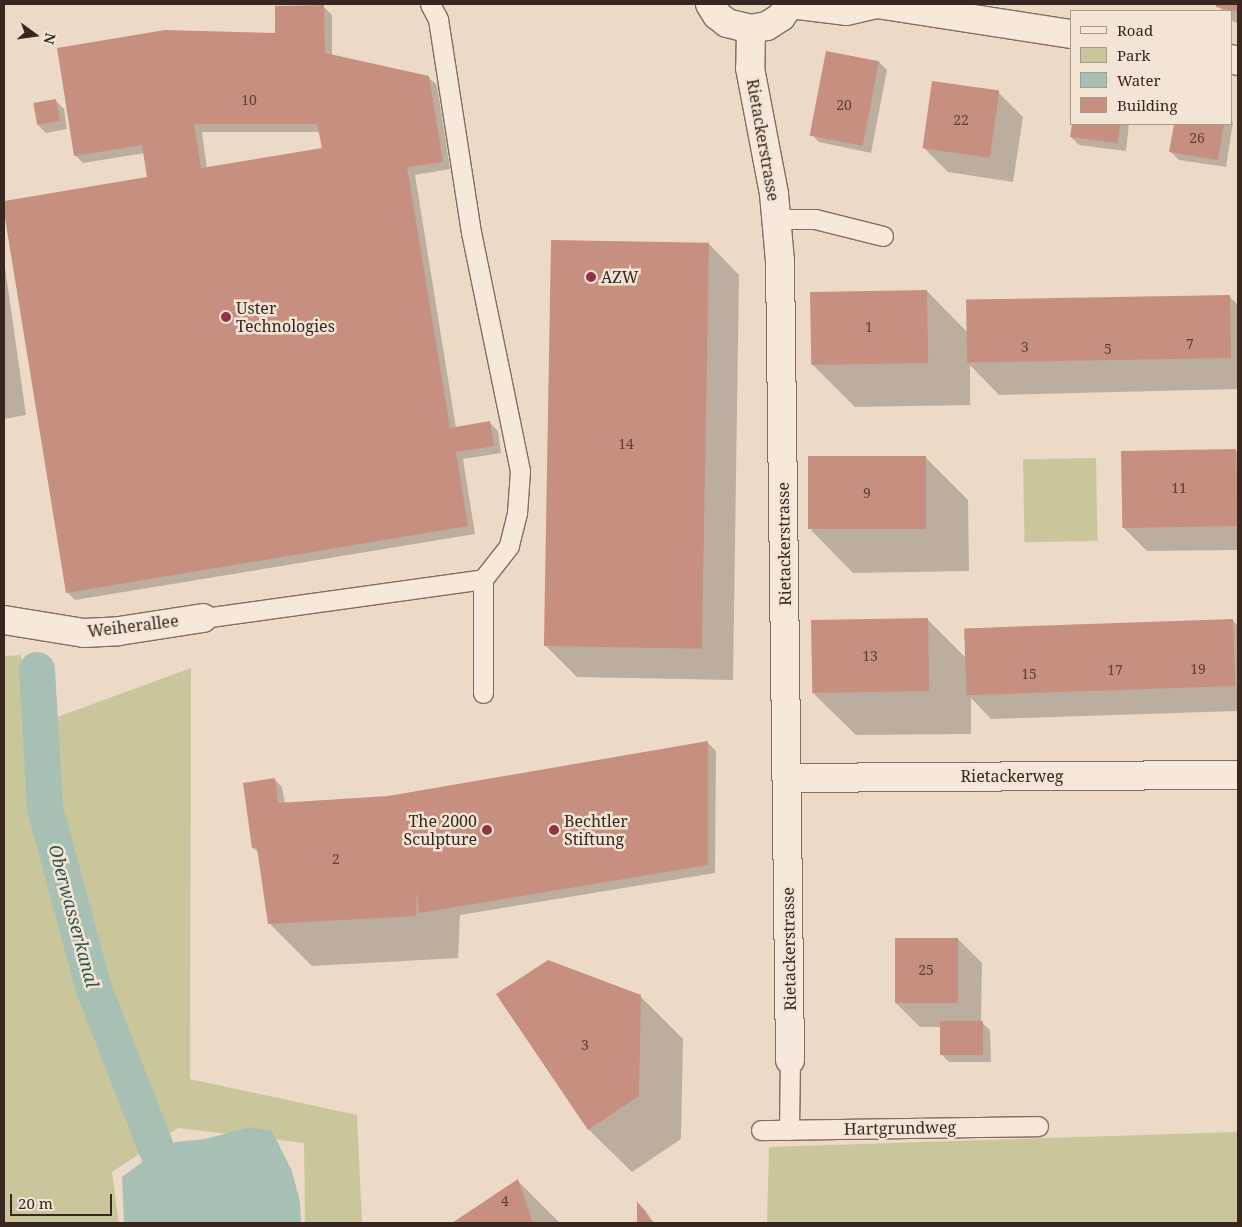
<!DOCTYPE html>
<html>
<head>
<meta charset="utf-8">
<style>
  body { margin:0 }
  #map { position:relative; width:1242px; height:1227px; overflow:hidden; background:#ecdac7; font-family:"Noto Serif",serif }
  div>[style] { position:absolute }
  [style*='--x'] { left:calc(var(--x)*1px); top:calc(var(--y)*1px); width:calc(var(--w)*1px); rotate:calc(var(--a)*1deg) }
  .green>* { inset:0; background:#c9c69c; transform-origin:0 0 }
  .water>* { inset:0; background:#a8c0b4 }
  .shadow>* { inset:0; background:#0003 }
  .canal>* { height:36px; margin:-18px; padding:0 18px; transform-origin:18px; border-radius:18px; background:#a8c0b4 }
  .building>* { inset:0; background:#c78f80; transform-origin:0 0 }
  .roads { filter:drop-shadow(1px 0 #866b5e) drop-shadow(-1px 0 #866b5e) drop-shadow(0 1px #866b5e) drop-shadow(0 -1px #866b5e) }
  .service>* { height:19px; margin:-9.5px; padding:0 9.5px; transform-origin:9.5px; border-radius:9.5px; background:#f7e9da }
  .minor>* { height:28px; margin:-14px; padding:0 14px; transform-origin:14px; border-radius:14px; background:#f7e9da }
  .tertiary>* { height:28px; margin:-14px; padding:0 14px; transform-origin:14px; border-radius:14px; background:#f7e9da }
  .dots>* { width:14px; height:14px; translate:-50% -50%; box-sizing:border-box; border:2px solid #f3e5d6; border-radius:50% }
  span { translate:-50% -50%; white-space:nowrap; text-align:center; line-height:1.15; -webkit-text-stroke:5px #f3e5d6; paint-order:stroke }
  .number-label { font-size:14px; color:#5b4138 }
  .number-label span { -webkit-text-stroke-width:0 }
  .street-label { font-size:16px; color:#372720 }
  .poi-label { font-size:16px; color:#372720 }
  .left { translate:0 -50%; text-align:left }
  .right { translate:-100% -50%; text-align:right }
  .water-label { font-size:18px; color:#31564c; font-style:italic }
  .frame { position:absolute; inset:0; border:5px solid #372720; pointer-events:none }
  .legend { position:absolute; left:1070px; top:10px; width:162px; height:115px; box-sizing:border-box; background:#f3e5d6; border:1px solid #a8998d; margin:0; padding:6px 9px; list-style:none; font-size:15px; color:#372720 }
  .legend li { display:flex; align-items:center; gap:10px; height:25px }
  .legend b { width:25px; border:1px solid #a8998d }
  .north { position:absolute; left:10px; top:10px; width:50px; height:50px; -webkit-text-stroke:4px #f3e5d6; paint-order:stroke; rotate:104deg; font-size:14px; font-weight:700; line-height:20px; text-align:center; color:#372720 }
  .north::after { content:''; display:block; margin:auto; width:18px; height:22px; background:#372720; clip-path:polygon(50% 0,100% 100%,50% 72%,0 100%) }
  .scale { position:absolute; left:10px; top:1194px; width:102px; height:22px; box-sizing:border-box; border:2px solid #372720; border-top:0; padding-left:6px; font-size:15px; line-height:18px; white-space:nowrap; color:#372720; -webkit-text-stroke:4px #f3e5d6; paint-order:stroke }
</style>
</head>
<body>
<div id="map">
  <div class="green">
    <i style="left:1096px;top:458px;width:83px;height:73px;rotate:89deg"></i>
    <i style="clip-path:polygon(21px 655px,30px 727px,191px 668px,190px 1079px,357px 1115px,362px 1223px,305px 1223px,304px 1143px,178px 1128px,112px 1172px,119px 1223px,4px 1223px,4px 656px)"></i>
    <i style="clip-path:polygon(1238px 1132px,1238px 1223px,767px 1223px,769px 1147px)"></i>
  </div>
  <div class="water">
    <i style="clip-path:polygon(251px 1127px,272px 1131px,292px 1171px,300px 1202px,301px 1223px,124px 1223px,122px 1177px,157px 1151px,176px 1142px,205px 1139px)"></i>
  </div>
  <div class="shadow">
    <i style="clip-path:polygon(1218px 4px,1238px 4px,1238px 24px,1231px 20px,1231px 11px,1222px 11px)"></i>
    <i style="clip-path:polygon(evenodd,324px 7px,332px 15px,332px 56px,428px 77px,437px 85px,450px 169px,415px 175px,456px 428px,490px 423px,498px 431px,501px 453px,463px 459px,475px 534px,75px 600px,67px 592px,4px 202px,148px 178px,145px 153px,83px 163px,75px 155px,324px 7px,202px 132px,320px 132px,323px 149px,207px 169px,202px 132px)"></i>
    <i style="clip-path:polygon(879px 62px,887px 70px,871px 153px,819px 142px,811px 134px)"></i>
    <i style="clip-path:polygon(998px 92px,1023px 117px,1013px 182px,948px 172px,924px 148px)"></i>
    <i style="clip-path:polygon(56px 101px,64px 109px,67px 129px,46px 133px,38px 125px)"></i>
    <i style="clip-path:polygon(1231px 120px,1233px 122px,1226px 167px,1179px 160px,1171px 152px,1175px 124px,1231px 124px)"></i>
    <i style="clip-path:polygon(1073px 124px,1129px 124px,1126px 151px,1079px 145px,1071px 137px)"></i>
    <i style="clip-path:polygon(708px 243px,739px 275px,733px 680px,577px 677px,546px 646px)"></i>
    <i style="clip-path:polygon(4px 260px,26px 415px,4px 419px)"></i>
    <i style="clip-path:polygon(927px 291px,967px 332px,1229px 296px,1238px 305px,1238px 389px,999px 395px,970px 365px,970px 405px,855px 407px,812px 364px)"></i>
    <i style="clip-path:polygon(1236px 451px,1238px 453px,1238px 550px,1147px 551px,1123px 527px)"></i>
    <i style="clip-path:polygon(925px 457px,968px 500px,969px 571px,853px 573px,811px 530px)"></i>
    <i style="clip-path:polygon(927px 619px,966px 658px,1232px 620px,1238px 626px,1238px 711px,991px 719px,971px 698px,971px 734px,856px 735px,813px 693px)"></i>
    <i style="clip-path:polygon(708px 743px,716px 751px,715px 873px,460px 915px,458px 958px,312px 966px,269px 923px,259px 853px,253px 848px,274px 779px,282px 787px,285px 803px,389px 797px)"></i>
    <i style="clip-path:polygon(958px 939px,982px 963px,981px 1022px,990px 1030px,991px 1062px,949px 1062px,941px 1054px,941px 1027px,920px 1027px,896px 1003px)"></i>
    <i style="clip-path:polygon(498px 994px,640px 996px,683px 1039px,681px 1139px,632px 1172px,589px 1130px)"></i>
    <i style="clip-path:polygon(518px 1181px,560px 1223px,455px 1223px)"></i>
    <i style="clip-path:polygon(639px 1204px,645px 1210px,654px 1223px,638px 1223px)"></i>
  </div>
  <div class="canal">
    <i style="--x:37;--y:670;--w:138;--a:86.7"></i>
    <i style="--x:45;--y:808;--w:188;--a:74.9"></i>
    <i style="--x:94;--y:989;--w:174;--a:68.7"></i>
  </div>
  <div class="building">
    <i style="clip-path:polygon(1216px 4px,1238px 4px,1238px 12px,1216px 7px)"></i>
    <i style="clip-path:polygon(evenodd,324px 5px,325px 53px,429px 76px,443px 162px,407px 167px,450px 428px,490px 421px,494px 446px,456px 452px,468px 526px,66px 593px,4px 212px,4px 201px,147px 177px,142px 145px,74px 156px,57px 48px,165px 30px,275px 33px,275px 6px,324px 5px,194px 124px,317px 124px,322px 148px,201px 168px,194px 124px)"></i>
    <i style="left:826px;top:51px;width:54px;height:86px;rotate:11deg"></i>
    <i style="left:932px;top:81px;width:68px;height:68px;rotate:8deg"></i>
    <i style="left:56px;top:99px;width:22px;height:23px;rotate:80deg"></i>
    <i style="clip-path:polygon(1072px 124px,1120px 124px,1118px 143px,1070px 137px)"></i>
    <i style="clip-path:polygon(1174px 124px,1224px 124px,1218px 160px,1169px 152px)"></i>
    <i style="left:551px;top:240px;width:158px;height:406px;rotate:1deg"></i>
    <i style="left:927px;top:290px;width:73px;height:117px;rotate:89deg"></i>
    <i style="left:1230px;top:295px;width:63px;height:264px;rotate:89deg"></i>
    <i style="left:1236px;top:449px;width:77px;height:115px;rotate:89deg"></i>
    <i style="left:926px;top:456px;width:73px;height:118px;rotate:90deg"></i>
    <i style="left:928px;top:618px;width:73px;height:117px;rotate:89deg"></i>
    <i style="left:1233px;top:619px;width:67px;height:269px;rotate:88deg"></i>
    <i style="clip-path:polygon(708px 741px,708px 865px,419px 913px,417px 890px,416px 916px,268px 924px,257px 848px,252px 848px,243px 783px,275px 778px,278px 803px,388px 796px)"></i>
    <i style="left:895px;top:938px;width:63px;height:65px"></i>
    <i style="clip-path:polygon(548px 960px,641px 995px,639px 1096px,588px 1130px,496px 994px)"></i>
    <i style="left:940px;top:1021px;width:43px;height:34px"></i>
    <i style="clip-path:polygon(518px 1179px,533px 1223px,452px 1223px)"></i>
    <i style="clip-path:polygon(637px 1201px,653px 1223px,637px 1223px)"></i>
  </div>
  <div class="roads">
    <div class="service">
      <i style="--x:430;--y:4;--w:17;--a:62"></i>
      <i style="--x:438;--y:19;--w:216;--a:81.2"></i>
      <i style="--x:471;--y:232;--w:244;--a:78.4"></i>
      <i style="--x:520;--y:471;--w:42;--a:94.1"></i>
      <i style="--x:517;--y:513;--w:34;--a:104"></i>
      <i style="--x:509;--y:546;--w:42;--a:128.2"></i>
      <i style="--x:483;--y:579;--w:114;--a:90"></i>
      <i style="--x:776;--y:219;--w:39;--a:0"></i>
      <i style="--x:815;--y:219;--w:70;--a:14"></i>
      <i style="--x:203;--y:618;--w:283;--a:-7.9"></i>
      <i style="--x:761;--y:1130;--w:277;--a:-0.8"></i>
      <i style="--x:789;--y:1130;--w:70;--a:-89.2"></i>
    </div>
    <div class="minor">
      <i style="--x:751;--y:29;--w:39;--a:91"></i>
      <i style="--x:750;--y:68;--w:128;--a:79.2"></i>
      <i style="--x:774;--y:194;--w:67;--a:84.9"></i>
      <i style="--x:780;--y:261;--w:799;--a:89.28"></i>
      <i style="--x:4;--y:620;--w:81;--a:9.2"></i>
      <i style="--x:84;--y:633;--w:35;--a:-3"></i>
      <i style="--x:119;--y:631;--w:85;--a:-8.8"></i>
      <i style="--x:787;--y:778;--w:451;--a:-0.4"></i>
    </div>
    <div class="tertiary">
      <i style="--x:710;--y:4;--w:13;--a:58"></i>
      <i style="--x:717;--y:15;--w:13;--a:39"></i>
      <i style="--x:727;--y:23;--w:25;--a:14"></i>
      <i style="--x:751;--y:29;--w:16;--a:-11"></i>
      <i style="--x:767;--y:26;--w:17;--a:-33"></i>
      <i style="--x:781;--y:17;--w:16;--a:-55"></i>
      <i style="--x:790;--y:4;--w:56;--a:7.1"></i>
      <i style="--x:846;--y:11;--w:32;--a:-13"></i>
      <i style="--x:877;--y:4;--w:196;--a:8.8"></i>
      <i style="--x:1231;--y:59;--w:7;--a:16"></i>
    </div>
  </div>
  <div class="dots">
    <i style="left:591px;top:277px;background:#913245"></i>
    <i style="left:226px;top:317px;background:#913245"></i>
    <i style="left:487px;top:830px;background:#913245"></i>
    <i style="left:554px;top:830px;background:#913245"></i>
  </div>
  <div class="number-label">
    <span style="left:249px;top:100px">10</span>
    <span style="left:844px;top:105px">20</span>
    <span style="left:961px;top:120px">22</span>
    <span style="left:1197px;top:138px">26</span>
    <span style="left:869px;top:327px">1</span>
    <span style="left:1190px;top:344px">7</span>
    <span style="left:1025px;top:347px">3</span>
    <span style="left:1108px;top:349px">5</span>
    <span style="left:626px;top:444px">14</span>
    <span style="left:1179px;top:488px">11</span>
    <span style="left:867px;top:493px">9</span>
    <span style="left:870px;top:656px">13</span>
    <span style="left:1198px;top:669px">19</span>
    <span style="left:1115px;top:670px">17</span>
    <span style="left:1029px;top:674px">15</span>
    <span style="left:336px;top:859px">2</span>
    <span style="left:926px;top:970px">25</span>
    <span style="left:585px;top:1045px">3</span>
    <span style="left:505px;top:1201px">4</span>
  </div>
  <div class="street-label">
    <span style="left:763px;top:140px;rotate:80deg">Rietackerstrasse</span>
    <span style="left:784px;top:544px;rotate:-91deg">Rietackerstrasse</span>
    <span style="left:133px;top:626px;rotate:-7deg">Weiherallee</span>
    <span style="left:1012px;top:776px">Rietackerweg</span>
    <span style="left:789px;top:949px;rotate:-91deg">Rietackerstrasse</span>
    <span style="left:900px;top:1128px;rotate:-1deg">Hartgrundweg</span>
  </div>
  <div class="poi-label">
    <span class="left" style="left:601px;top:277px">AZW</span>
    <span class="left" style="left:236px;top:317px">Uster<br>Technologies</span>
    <span class="right" style="left:477px;top:830px">The 2000<br>Sculpture</span>
    <span class="left" style="left:564px;top:830px">Bechtler<br>Stiftung</span>
  </div>
  <div class="water-label">
    <span style="left:74px;top:916px;rotate:75deg">Oberwasserkanal</span>
  </div>
  <div class="frame"></div>
  <ul class="legend">
  <li><b style="height:6px;background:#f7e9da"></b>Road</li>
  <li><b style="height:14px;background:#c9c69c"></b>Park</li>
  <li><b style="height:14px;background:#a8c0b4"></b>Water</li>
  <li><b style="height:14px;background:#c78f80"></b>Building</li>
  </ul>
  <div class="north">N</div>
  <div class="scale">20 m</div>
</div>
</body>
</html>
